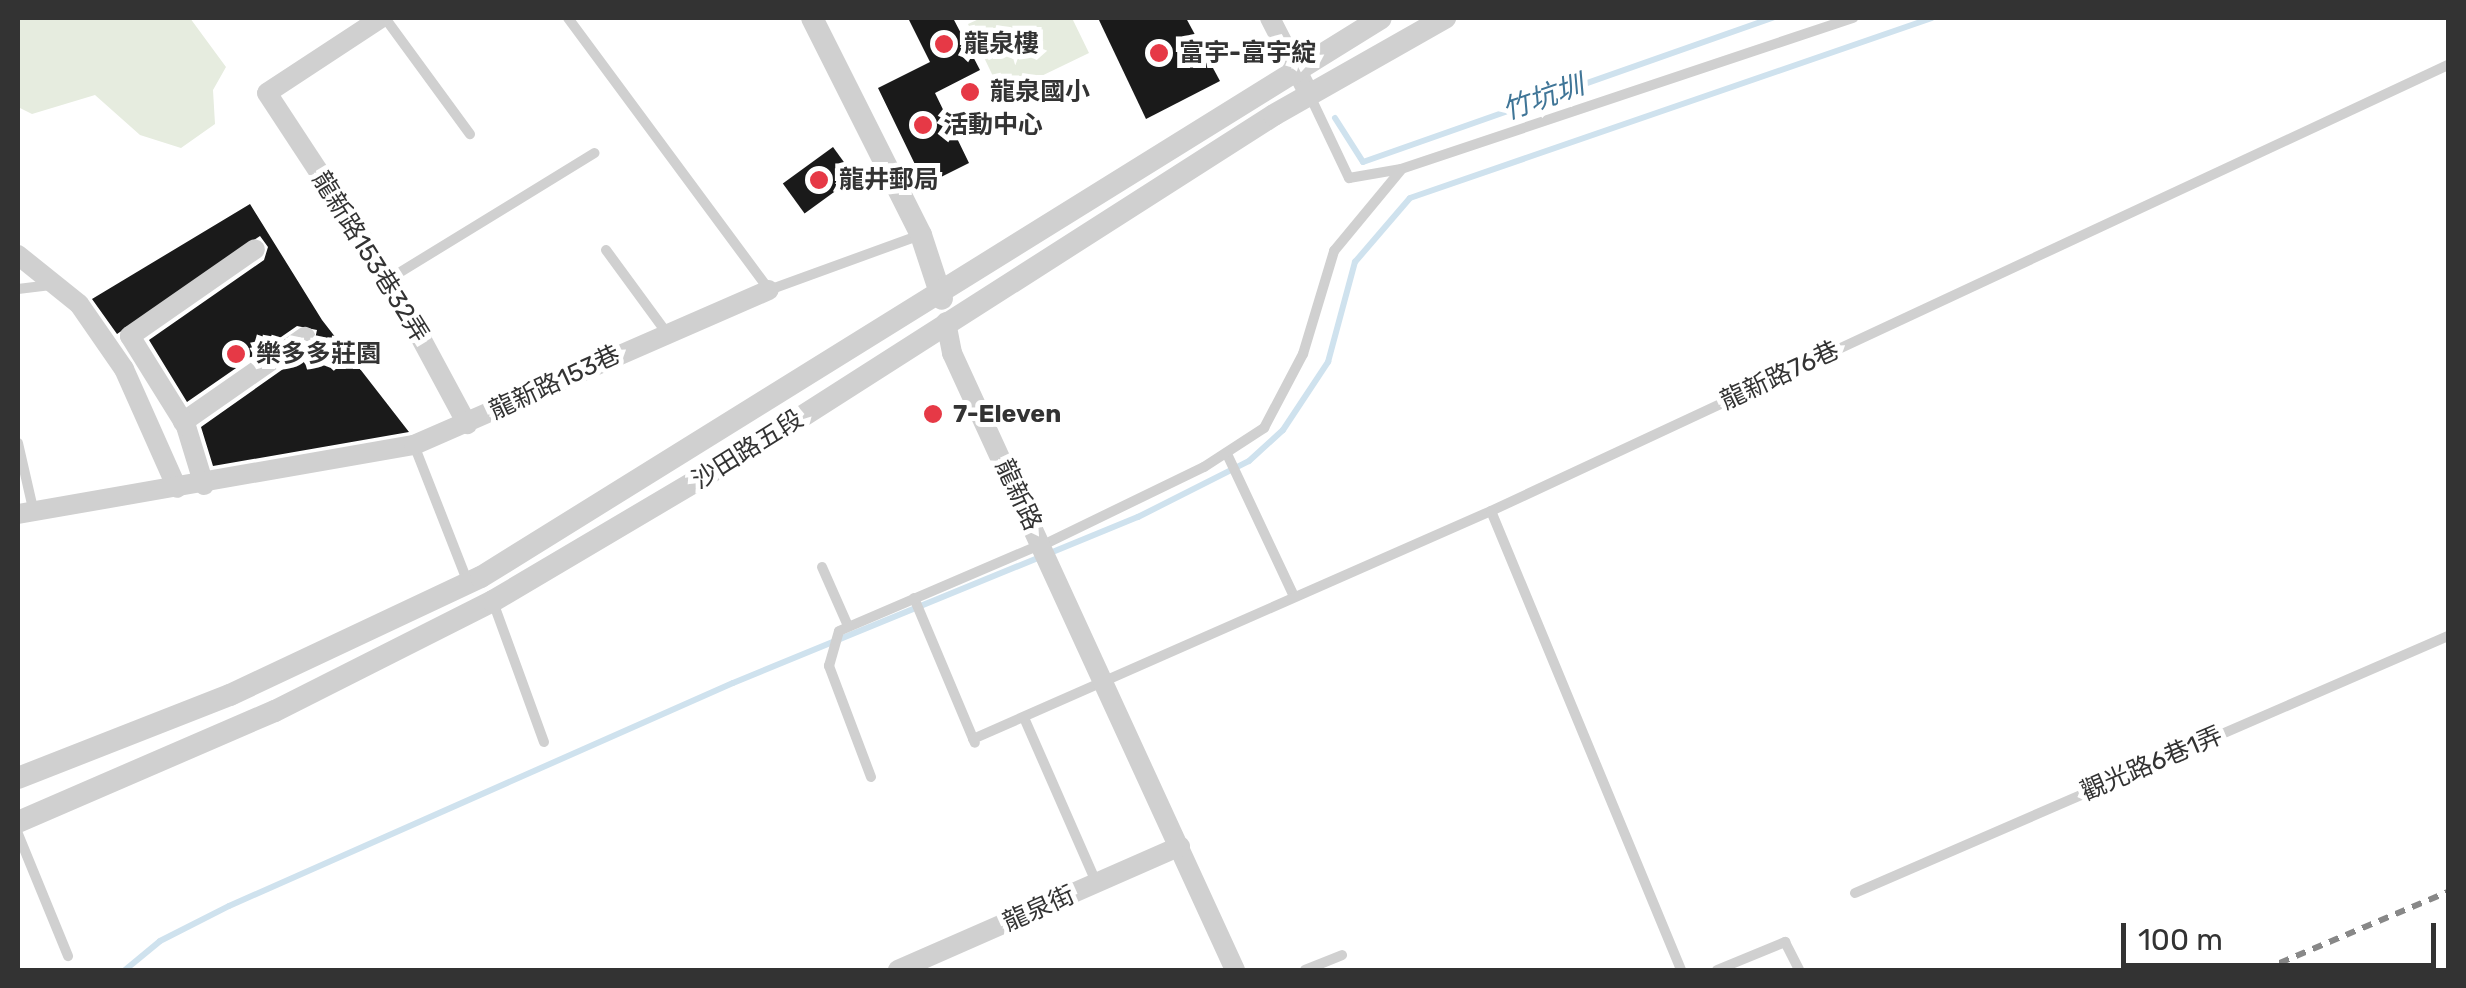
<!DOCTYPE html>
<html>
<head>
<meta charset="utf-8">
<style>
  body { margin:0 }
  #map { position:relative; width:2466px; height:988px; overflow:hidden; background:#fff; font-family:Rubik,"Noto Sans TC",sans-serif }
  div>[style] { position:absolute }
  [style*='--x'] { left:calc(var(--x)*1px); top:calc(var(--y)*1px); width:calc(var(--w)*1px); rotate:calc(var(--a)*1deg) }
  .green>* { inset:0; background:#e6ecdf }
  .stream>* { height:6px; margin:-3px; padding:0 3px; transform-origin:3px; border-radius:3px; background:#cfe2ee }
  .building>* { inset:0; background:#1a1a1a; transform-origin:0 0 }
  .service>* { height:10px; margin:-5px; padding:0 5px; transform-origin:5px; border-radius:5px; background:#d0d0d0 }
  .minor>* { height:20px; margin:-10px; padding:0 10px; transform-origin:10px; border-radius:10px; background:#d0d0d0 }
  .tertiary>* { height:22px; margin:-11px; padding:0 11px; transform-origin:11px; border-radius:11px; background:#d0d0d0 }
  .rail>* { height:6px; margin-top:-3px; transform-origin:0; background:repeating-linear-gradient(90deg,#888 0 10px,transparent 0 18px) }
  .dots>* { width:28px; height:28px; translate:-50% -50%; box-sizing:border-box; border:5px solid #fff; border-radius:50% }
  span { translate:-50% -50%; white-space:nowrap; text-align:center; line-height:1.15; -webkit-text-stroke:10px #fff; paint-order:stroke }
  .poi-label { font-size:25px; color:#333; font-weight:700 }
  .left { translate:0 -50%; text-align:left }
  .street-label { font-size:25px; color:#333 }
  .water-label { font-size:28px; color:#3f7597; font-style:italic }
  .frame { position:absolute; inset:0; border:20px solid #333; pointer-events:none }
  .scale { position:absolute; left:2121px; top:923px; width:315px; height:45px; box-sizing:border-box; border:5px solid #333; border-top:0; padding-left:12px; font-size:30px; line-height:35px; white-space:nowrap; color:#333; -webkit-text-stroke:8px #fff; paint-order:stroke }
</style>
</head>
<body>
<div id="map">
  <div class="green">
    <i style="clip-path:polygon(18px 18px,190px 18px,226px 67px,213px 90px,215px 124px,181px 148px,140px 135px,95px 95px,32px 114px,18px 107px)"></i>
    <i style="clip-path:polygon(981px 18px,1072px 18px,1089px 53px,1002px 95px,968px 24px)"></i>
  </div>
  <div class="stream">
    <i style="--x:1335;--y:118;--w:52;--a:57.5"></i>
    <i style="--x:1363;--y:162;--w:435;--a:-19.4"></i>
    <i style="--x:125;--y:970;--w:45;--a:-39.6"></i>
    <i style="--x:160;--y:941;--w:77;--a:-26.9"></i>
    <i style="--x:229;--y:906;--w:551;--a:-23.87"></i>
    <i style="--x:733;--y:683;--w:438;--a:-22.3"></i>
    <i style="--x:1138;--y:517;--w:124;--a:-26.8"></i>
    <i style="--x:1249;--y:461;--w:46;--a:-42.4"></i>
    <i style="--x:1283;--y:430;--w:82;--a:-56.5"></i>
    <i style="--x:1328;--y:362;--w:104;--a:-74.9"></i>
    <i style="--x:1355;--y:262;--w:84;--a:-49.3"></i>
    <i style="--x:1410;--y:198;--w:552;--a:-19.03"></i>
  </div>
  <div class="building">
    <i style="clip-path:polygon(908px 18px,953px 18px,980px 70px,935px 93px,969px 163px,925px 185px,878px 88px,930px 62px)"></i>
    <i style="clip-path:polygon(1098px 18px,1186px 18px,1220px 81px,1146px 119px)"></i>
    <i style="left:833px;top:147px;width:37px;height:62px;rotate:54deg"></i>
    <i style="clip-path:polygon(250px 204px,322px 320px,409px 432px,213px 466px,201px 427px,313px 348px,317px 330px,297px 326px,187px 402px,149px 340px,264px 260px,268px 247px,260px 236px,117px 334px,92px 299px)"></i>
  </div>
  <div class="service">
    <i style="--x:385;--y:18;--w:144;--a:53.8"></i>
    <i style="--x:568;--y:18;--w:338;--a:53.5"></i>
    <i style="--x:769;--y:290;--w:161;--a:-20"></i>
    <i style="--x:1310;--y:96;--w:91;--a:64.6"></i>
    <i style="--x:1349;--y:178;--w:53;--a:-9.8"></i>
    <i style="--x:1401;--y:169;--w:477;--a:-18.5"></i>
    <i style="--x:606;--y:250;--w:102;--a:53.8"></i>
    <i style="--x:389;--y:279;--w:241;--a:-31.5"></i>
    <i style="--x:18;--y:289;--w:33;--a:-7"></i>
    <i style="--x:18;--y:443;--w:72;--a:77.1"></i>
    <i style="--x:414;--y:445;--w:148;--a:68.6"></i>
    <i style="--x:1227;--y:454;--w:155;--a:64.8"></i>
    <i style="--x:1491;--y:511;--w:497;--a:67.5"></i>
    <i style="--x:1041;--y:546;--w:181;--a:-25.9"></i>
    <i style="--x:1204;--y:467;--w:72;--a:-33"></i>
    <i style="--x:1264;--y:428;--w:84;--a:-62.2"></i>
    <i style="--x:1303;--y:354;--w:108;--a:-73.2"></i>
    <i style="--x:1334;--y:251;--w:105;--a:-50.4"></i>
    <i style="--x:822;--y:567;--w:64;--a:66.2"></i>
    <i style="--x:914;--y:598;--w:157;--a:67.2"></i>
    <i style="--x:493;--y:602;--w:149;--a:70"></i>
    <i style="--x:1025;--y:720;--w:179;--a:66.3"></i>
    <i style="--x:973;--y:739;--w:566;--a:-23.76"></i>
    <i style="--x:1491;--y:511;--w:1056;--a:-24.99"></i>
    <i style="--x:871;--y:777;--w:119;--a:-110.7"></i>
    <i style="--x:829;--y:666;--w:36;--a:-74"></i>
    <i style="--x:839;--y:631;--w:219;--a:-23.2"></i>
    <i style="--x:18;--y:834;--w:132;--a:67.7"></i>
    <i style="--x:1855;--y:893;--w:646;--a:-23.43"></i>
    <i style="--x:1305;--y:970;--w:40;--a:-22"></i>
    <i style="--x:1717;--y:970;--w:74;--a:-22.4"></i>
    <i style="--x:1785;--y:942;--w:31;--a:63"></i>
  </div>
  <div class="minor">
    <i style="--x:381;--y:18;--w:136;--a:146.7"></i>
    <i style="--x:267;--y:93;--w:222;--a:56.7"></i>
    <i style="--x:389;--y:279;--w:165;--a:61.7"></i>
    <i style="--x:1270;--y:18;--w:88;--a:62.9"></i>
    <i style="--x:18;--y:255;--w:78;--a:38.8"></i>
    <i style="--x:79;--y:304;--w:79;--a:55.3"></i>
    <i style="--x:124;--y:369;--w:130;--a:66"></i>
    <i style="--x:946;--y:322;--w:32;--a:79"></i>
    <i style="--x:952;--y:353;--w:679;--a:65.36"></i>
    <i style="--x:183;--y:422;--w:149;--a:-34.9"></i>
    <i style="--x:204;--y:485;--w:62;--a:-107"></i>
    <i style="--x:186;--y:426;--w:106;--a:-121.9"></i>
    <i style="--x:130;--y:336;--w:152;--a:-34.8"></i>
    <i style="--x:18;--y:514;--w:402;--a:-9.9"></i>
    <i style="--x:414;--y:445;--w:387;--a:-23.6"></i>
    <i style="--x:898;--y:970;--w:308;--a:-23.7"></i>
  </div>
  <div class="tertiary">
    <i style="--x:812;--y:18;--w:243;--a:63.3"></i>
    <i style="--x:921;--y:235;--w:67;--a:71.8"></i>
    <i style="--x:18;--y:778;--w:228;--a:-21.4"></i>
    <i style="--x:230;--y:695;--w:277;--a:-25.2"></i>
    <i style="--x:481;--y:577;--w:1059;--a:-31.84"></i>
    <i style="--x:18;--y:822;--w:280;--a:-23.4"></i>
    <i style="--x:275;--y:711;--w:244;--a:-26.8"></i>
    <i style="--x:493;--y:601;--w:309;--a:-30.6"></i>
    <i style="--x:759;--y:444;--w:611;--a:-32.57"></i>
    <i style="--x:1274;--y:115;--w:197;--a:-29.6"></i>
  </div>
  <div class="rail">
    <i style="--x:2263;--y:970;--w:201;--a:-22.9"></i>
  </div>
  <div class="dots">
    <i style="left:944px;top:44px;background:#e63946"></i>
    <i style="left:1159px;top:53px;background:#e63946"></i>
    <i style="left:970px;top:92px;background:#e63946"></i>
    <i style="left:923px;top:125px;background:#e63946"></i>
    <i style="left:819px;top:180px;background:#e63946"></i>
    <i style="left:236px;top:354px;background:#e63946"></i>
    <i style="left:933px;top:414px;background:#e63946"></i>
  </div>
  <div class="poi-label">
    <span class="left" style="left:964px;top:44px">龍泉樓</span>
    <span class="left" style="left:1179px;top:53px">富宇-富宇綻</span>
    <span class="left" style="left:990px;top:92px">龍泉國小</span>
    <span class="left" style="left:943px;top:125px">活動中心</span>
    <span class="left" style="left:839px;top:180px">龍井郵局</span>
    <span class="left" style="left:256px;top:354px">樂多多莊園</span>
    <span class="left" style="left:953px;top:414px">7-Eleven</span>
  </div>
  <div class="street-label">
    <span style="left:370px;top:257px;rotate:58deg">龍新路153巷32弄</span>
    <span style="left:1780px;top:376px;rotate:-25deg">龍新路76巷</span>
    <span style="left:555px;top:383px;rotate:-25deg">龍新路153巷</span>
    <span style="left:748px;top:450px;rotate:-32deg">沙田路五段</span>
    <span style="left:1018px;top:495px;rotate:65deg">龍新路</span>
    <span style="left:2152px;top:764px;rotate:-23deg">觀光路6巷1弄</span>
    <span style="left:1039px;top:909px;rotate:-24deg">龍泉街</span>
  </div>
  <div class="water-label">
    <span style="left:1543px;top:98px;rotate:-19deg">竹坑圳</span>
  </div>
  <div class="frame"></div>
  <div class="scale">100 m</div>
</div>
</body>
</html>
